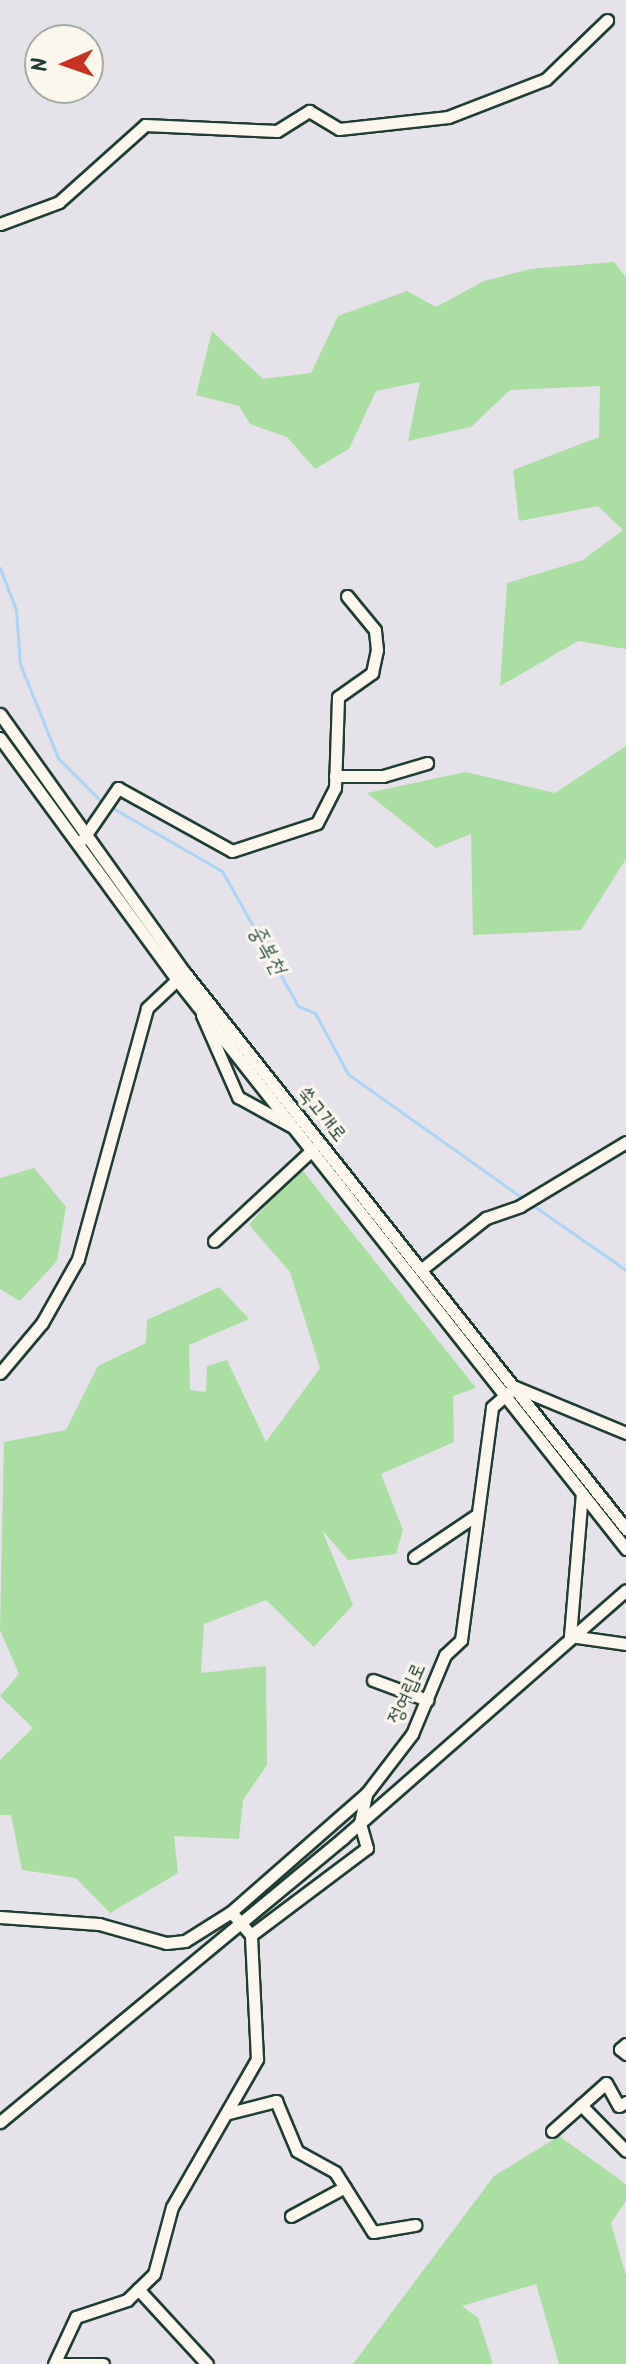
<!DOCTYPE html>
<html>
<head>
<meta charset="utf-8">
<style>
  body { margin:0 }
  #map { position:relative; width:626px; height:2364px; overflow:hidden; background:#e5e2e9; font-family:Kalam,"Poor Story",sans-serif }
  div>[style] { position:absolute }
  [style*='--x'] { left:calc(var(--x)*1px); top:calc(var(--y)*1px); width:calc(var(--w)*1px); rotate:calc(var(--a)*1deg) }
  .green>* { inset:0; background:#aadfa2 }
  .stream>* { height:3px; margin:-1.5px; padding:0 1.5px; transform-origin:1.5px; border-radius:1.5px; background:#abd4f6 }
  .roads { filter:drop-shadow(2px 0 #1f3d34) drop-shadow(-2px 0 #1f3d34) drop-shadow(0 2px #1f3d34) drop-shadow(0 -2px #1f3d34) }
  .minor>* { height:11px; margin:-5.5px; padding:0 5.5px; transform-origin:5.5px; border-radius:5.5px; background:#fbf7ec }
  span { translate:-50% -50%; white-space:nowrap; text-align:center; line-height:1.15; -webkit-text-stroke:6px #fbf7ec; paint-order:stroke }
  .street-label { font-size:20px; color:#1f3d34 }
  .water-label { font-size:22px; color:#3b5b5b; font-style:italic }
  .north { position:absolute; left:24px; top:24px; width:80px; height:80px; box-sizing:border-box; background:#fbf7ec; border:2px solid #a3ada2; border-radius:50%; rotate:268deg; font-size:22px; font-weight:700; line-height:32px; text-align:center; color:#1f3d34 }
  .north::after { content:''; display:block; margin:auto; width:28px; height:36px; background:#c8321e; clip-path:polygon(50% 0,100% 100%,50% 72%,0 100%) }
</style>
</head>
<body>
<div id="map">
  <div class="green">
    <i style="clip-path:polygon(614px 262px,626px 277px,626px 649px,578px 641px,500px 686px,507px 583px,583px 560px,623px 530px,598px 506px,519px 521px,513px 470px,599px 437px,600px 386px,510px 390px,471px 427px,408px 441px,420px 382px,376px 391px,349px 449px,315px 469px,287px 437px,250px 424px,239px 406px,196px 395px,212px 331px,263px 379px,311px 373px,338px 316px,407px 291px,436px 307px,484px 281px,530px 269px)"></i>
    <i style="clip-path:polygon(626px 746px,626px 859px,581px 930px,473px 935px,471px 834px,436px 848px,367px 793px,466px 772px,555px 793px)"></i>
    <i style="clip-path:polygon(299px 1166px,476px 1388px,453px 1396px,454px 1442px,381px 1474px,403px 1530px,396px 1554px,348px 1560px,322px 1530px,353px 1605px,314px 1647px,266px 1600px,204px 1624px,201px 1673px,266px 1666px,267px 1765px,243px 1800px,239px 1839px,174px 1836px,178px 1873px,110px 1913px,76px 1878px,22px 1870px,11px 1815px,0 1815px,0 1760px,33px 1728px,0 1696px,19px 1674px,0 1630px,4px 1442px,66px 1430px,98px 1366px,146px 1343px,147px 1320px,219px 1287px,249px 1319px,189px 1345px,190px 1390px,206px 1392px,207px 1366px,227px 1360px,266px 1442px,320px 1368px,290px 1272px,249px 1225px)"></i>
    <i style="clip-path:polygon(34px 1168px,66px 1207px,57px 1261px,20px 1301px,0 1289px,0 1178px)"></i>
    <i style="clip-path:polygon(559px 2136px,626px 2184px,626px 2201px,611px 2223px,626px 2276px,626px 2364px,559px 2364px,536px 2284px,462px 2306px,478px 2318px,493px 2364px,353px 2364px,494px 2176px)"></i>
  </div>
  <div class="stream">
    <i style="--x:0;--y:568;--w:45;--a:69.1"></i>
    <i style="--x:16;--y:610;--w:54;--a:85.8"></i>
    <i style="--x:20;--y:664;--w:101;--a:68"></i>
    <i style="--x:58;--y:758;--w:65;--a:45"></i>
    <i style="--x:111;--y:807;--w:128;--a:30"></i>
    <i style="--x:222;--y:871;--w:155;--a:60.6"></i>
    <i style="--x:298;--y:1006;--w:18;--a:22"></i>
    <i style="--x:315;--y:1013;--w:69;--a:61.6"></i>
    <i style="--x:348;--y:1074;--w:216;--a:35.4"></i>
    <i style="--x:531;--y:1204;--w:116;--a:34.8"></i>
  </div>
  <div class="roads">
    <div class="minor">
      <i style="--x:0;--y:224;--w:63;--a:-20.4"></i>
      <i style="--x:59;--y:202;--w:115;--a:-41.8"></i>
      <i style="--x:145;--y:125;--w:132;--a:2.6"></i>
      <i style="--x:277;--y:131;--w:38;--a:-32"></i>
      <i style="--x:309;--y:111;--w:35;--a:31"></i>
      <i style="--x:339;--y:129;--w:110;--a:-6.3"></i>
      <i style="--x:448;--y:117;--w:105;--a:-21.2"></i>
      <i style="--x:546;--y:79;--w:85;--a:-44"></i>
      <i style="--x:0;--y:714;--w:318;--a:54.5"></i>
      <i style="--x:185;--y:973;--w:710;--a:51.58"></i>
      <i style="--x:0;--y:738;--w:300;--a:53.8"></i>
      <i style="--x:177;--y:980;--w:725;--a:51.72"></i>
      <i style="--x:335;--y:776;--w:48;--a:0"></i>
      <i style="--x:383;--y:776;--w:46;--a:-16.5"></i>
      <i style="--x:83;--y:839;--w:62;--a:-55.5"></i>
      <i style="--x:118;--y:788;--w:130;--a:28.9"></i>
      <i style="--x:232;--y:851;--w:89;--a:-18.2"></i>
      <i style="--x:317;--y:823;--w:39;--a:-63"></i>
      <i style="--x:335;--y:788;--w:91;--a:-88.1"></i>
      <i style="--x:338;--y:697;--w:42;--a:-35.2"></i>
      <i style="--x:372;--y:673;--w:24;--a:-78"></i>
      <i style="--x:377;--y:650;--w:20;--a:-96"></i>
      <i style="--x:375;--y:630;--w:44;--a:-129.5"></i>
      <i style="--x:202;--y:1015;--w:90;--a:66.3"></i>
      <i style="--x:238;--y:1097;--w:60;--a:28.7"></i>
      <i style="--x:214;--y:1241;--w:134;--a:-42.9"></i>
      <i style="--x:422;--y:1269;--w:82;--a:-38.6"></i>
      <i style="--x:486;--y:1218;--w:36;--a:-19"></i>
      <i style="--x:520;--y:1206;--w:124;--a:-31.1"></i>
      <i style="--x:0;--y:1373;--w:65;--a:-50"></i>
      <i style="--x:42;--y:1323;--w:73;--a:-60.6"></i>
      <i style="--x:78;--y:1259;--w:260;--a:-74.6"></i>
      <i style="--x:147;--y:1008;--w:48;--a:-43.3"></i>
      <i style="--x:582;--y:1493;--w:144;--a:94.8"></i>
      <i style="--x:570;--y:1636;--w:57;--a:8.1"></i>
      <i style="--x:414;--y:1557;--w:73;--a:-33.9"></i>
      <i style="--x:373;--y:1680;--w:58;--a:20.3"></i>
      <i style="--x:0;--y:1917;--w:99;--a:4"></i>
      <i style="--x:99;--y:1924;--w:70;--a:15.8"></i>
      <i style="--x:166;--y:1943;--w:19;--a:-6"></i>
      <i style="--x:185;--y:1941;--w:54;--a:-32.2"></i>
      <i style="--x:251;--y:1935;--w:30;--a:-131"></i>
      <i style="--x:231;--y:1912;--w:179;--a:-41.2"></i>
      <i style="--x:366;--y:1794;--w:76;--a:-52.5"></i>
      <i style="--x:412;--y:1734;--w:86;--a:-67.3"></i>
      <i style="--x:445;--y:1655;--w:22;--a:-43"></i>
      <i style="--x:461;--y:1640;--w:235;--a:-82.4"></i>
      <i style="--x:492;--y:1407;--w:30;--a:-41"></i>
      <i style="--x:515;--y:1387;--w:120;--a:22.5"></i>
      <i style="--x:626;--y:2044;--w:8;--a:140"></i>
      <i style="--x:620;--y:2049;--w:8;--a:40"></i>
      <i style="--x:581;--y:2105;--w:64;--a:45.6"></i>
      <i style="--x:229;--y:2113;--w:49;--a:-14.3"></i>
      <i style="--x:276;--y:2101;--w:54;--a:67.2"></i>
      <i style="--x:297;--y:2151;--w:43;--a:28.9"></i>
      <i style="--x:335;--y:2172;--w:71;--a:57.7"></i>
      <i style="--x:373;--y:2232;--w:43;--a:-9.5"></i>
      <i style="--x:0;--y:2122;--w:445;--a:-39.6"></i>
      <i style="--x:343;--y:1838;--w:376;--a:-41.2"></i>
      <i style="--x:552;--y:2131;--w:72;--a:-41.6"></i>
      <i style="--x:606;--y:2083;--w:26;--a:61"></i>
      <i style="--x:619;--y:2106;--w:8;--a:-30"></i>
      <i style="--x:291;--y:2216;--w:61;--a:-28.2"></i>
      <i style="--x:138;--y:2289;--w:102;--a:47.4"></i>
      <i style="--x:54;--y:2364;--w:52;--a:-64.9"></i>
      <i style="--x:76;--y:2317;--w:54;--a:-18.4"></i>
      <i style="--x:127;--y:2300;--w:37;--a:-44"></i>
      <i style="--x:154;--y:2274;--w:69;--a:-75"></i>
      <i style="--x:172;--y:2207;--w:171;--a:-60.1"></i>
      <i style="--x:257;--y:2059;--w:124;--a:-92.8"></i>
      <i style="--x:251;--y:1935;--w:145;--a:-36.9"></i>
      <i style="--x:367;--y:1848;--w:26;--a:-106"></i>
      <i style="--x:360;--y:1823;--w:30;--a:-78"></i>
      <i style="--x:59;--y:2364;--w:44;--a:0"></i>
    </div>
  </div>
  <div class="street-label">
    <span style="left:321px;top:1115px;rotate:51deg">쑥고개로</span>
    <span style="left:408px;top:1694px;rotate:-66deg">정여립로</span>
  </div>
  <div class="water-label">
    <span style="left:266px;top:950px;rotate:61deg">중복천</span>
  </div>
  <div class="north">N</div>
</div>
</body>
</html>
